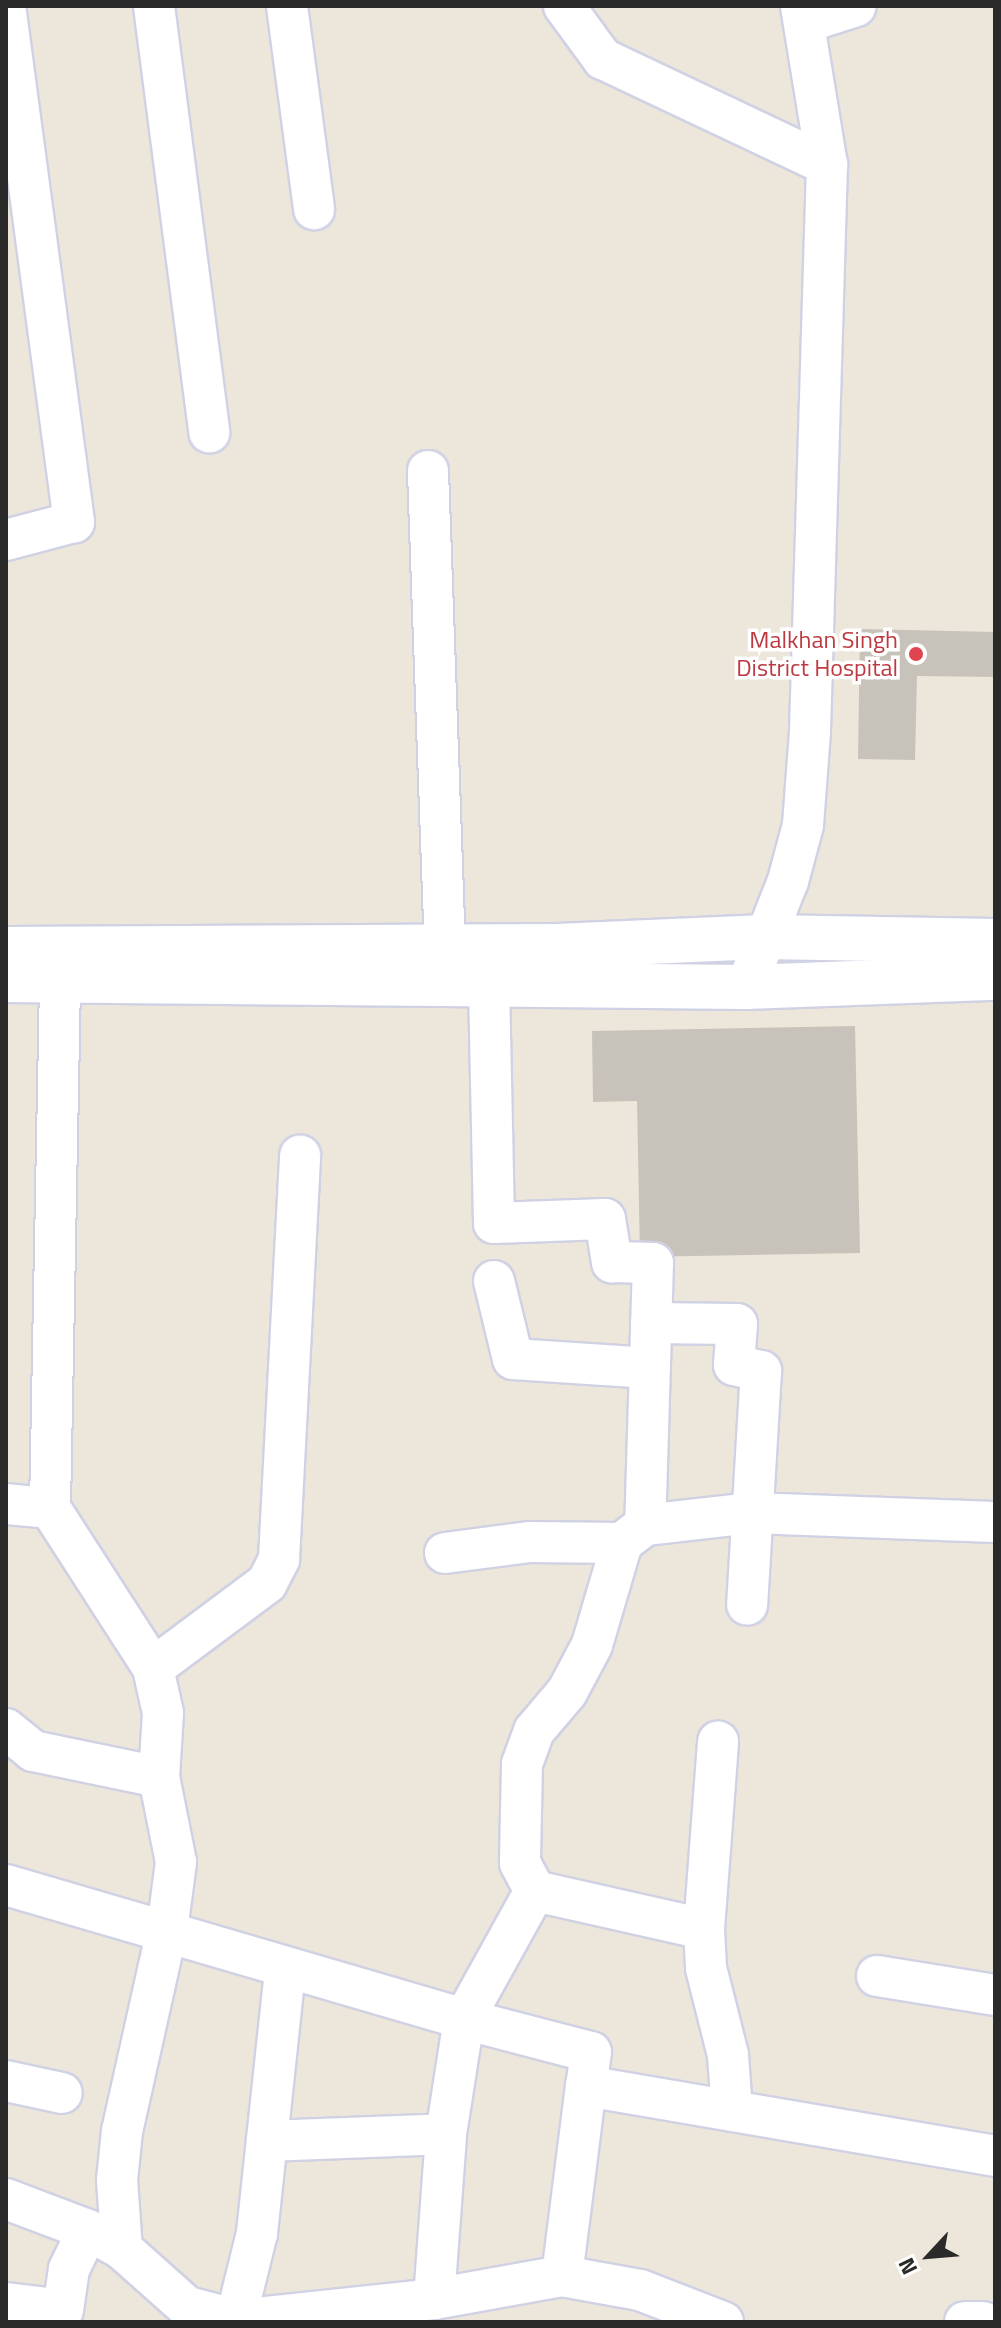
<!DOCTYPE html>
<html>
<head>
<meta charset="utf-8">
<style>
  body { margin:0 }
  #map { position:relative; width:1001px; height:2328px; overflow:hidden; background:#ede6db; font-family:"Titillium Web",sans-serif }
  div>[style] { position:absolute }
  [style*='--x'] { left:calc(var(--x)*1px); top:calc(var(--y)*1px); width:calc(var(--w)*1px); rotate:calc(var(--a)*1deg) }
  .building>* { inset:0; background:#c8c3ba }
  .roads { filter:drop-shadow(2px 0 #d0d2e4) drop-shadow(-2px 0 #d0d2e4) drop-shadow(0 2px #d0d2e4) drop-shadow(0 -2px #d0d2e4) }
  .street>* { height:40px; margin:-20px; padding:0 20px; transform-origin:20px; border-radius:20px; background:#fff }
  .secondary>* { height:44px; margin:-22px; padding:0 22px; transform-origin:22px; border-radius:22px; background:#fff }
  .dots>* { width:22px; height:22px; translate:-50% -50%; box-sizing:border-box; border:4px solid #fff; border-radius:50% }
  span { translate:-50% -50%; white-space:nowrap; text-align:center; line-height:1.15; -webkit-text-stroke:7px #fff; paint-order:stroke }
  .health-label { font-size:24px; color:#be3a42 }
  .right { translate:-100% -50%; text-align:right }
  .frame { position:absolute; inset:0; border:8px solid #2a2a2a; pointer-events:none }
  .north { position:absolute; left:889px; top:2216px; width:80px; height:80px; -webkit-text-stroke:6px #fff; paint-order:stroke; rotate:244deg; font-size:22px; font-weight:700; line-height:32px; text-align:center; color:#2a2a2a }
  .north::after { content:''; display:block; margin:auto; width:28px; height:36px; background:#2a2a2a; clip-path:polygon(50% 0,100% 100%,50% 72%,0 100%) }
</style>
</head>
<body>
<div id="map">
  <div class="building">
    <i style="clip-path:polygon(860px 629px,995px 632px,995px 677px,917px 676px,915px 760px,858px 759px)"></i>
    <i style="clip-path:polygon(855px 1026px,860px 1253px,640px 1257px,637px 1101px,593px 1102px,592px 1031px)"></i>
  </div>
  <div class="roads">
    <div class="street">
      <i style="--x:154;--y:6;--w:430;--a:82.6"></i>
      <i style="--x:287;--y:6;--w:205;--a:82.4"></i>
      <i style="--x:564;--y:6;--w:66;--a:53.7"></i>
      <i style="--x:603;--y:59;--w:248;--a:25.3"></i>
      <i style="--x:6;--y:13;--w:514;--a:82.39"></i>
      <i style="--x:74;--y:522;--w:70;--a:165.2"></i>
      <i style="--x:806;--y:22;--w:52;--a:-17.7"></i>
      <i style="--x:428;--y:471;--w:509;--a:87.97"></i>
      <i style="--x:489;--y:984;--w:239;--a:88.8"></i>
      <i style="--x:494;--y:1223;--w:111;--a:-2.1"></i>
      <i style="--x:605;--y:1219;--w:44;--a:80.8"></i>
      <i style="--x:612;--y:1262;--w:41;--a:1.4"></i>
      <i style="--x:653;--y:1263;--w:262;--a:91.7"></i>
      <i style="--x:645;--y:1525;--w:29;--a:142"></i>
      <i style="--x:622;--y:1543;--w:106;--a:106.4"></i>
      <i style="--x:592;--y:1645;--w:53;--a:118"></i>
      <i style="--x:567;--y:1692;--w:51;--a:130.2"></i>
      <i style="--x:534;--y:1731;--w:35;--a:110"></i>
      <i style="--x:522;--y:1764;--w:99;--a:91.2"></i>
      <i style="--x:520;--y:1863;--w:32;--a:62"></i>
      <i style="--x:535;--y:1891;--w:173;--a:12.7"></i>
      <i style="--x:704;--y:1929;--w:39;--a:87"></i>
      <i style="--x:706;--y:1968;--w:90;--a:75.8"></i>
      <i style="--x:728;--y:2055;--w:56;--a:85.9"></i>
      <i style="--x:746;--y:987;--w:114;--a:-68.4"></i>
      <i style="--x:788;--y:881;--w:58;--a:-75"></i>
      <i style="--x:803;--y:825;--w:94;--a:-85.7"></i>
      <i style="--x:810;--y:731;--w:566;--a:-88.28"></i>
      <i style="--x:827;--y:165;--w:161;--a:-99.3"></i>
      <i style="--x:494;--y:1281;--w:80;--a:76.3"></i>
      <i style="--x:513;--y:1359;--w:137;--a:3.8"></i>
      <i style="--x:651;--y:1323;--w:86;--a:0.7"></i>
      <i style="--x:737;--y:1324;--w:41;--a:94.2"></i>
      <i style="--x:734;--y:1365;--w:28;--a:13"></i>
      <i style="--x:761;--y:1371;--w:234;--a:93.4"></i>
      <i style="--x:6;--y:1504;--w:44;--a:5.2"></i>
      <i style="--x:50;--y:1508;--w:528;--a:-88.91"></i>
      <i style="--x:50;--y:1508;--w:190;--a:57.2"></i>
      <i style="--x:153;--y:1668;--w:46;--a:77.5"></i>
      <i style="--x:163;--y:1713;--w:64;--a:93.6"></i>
      <i style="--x:645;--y:1525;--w:108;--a:-6.4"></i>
      <i style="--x:752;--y:1513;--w:243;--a:2.1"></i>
      <i style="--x:445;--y:1553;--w:86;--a:-7.4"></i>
      <i style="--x:530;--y:1542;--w:92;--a:0.6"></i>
      <i style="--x:153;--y:1668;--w:142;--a:-36.7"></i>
      <i style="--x:267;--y:1583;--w:27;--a:-63"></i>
      <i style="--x:279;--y:1559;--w:404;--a:-87"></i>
      <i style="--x:6;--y:1729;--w:35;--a:39"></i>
      <i style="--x:33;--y:1751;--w:129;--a:11.7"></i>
      <i style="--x:159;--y:1777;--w:87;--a:78.7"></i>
      <i style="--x:176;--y:1862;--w:69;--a:97.5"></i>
      <i style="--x:167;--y:1930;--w:206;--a:102.6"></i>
      <i style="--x:122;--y:2131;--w:49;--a:95.8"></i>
      <i style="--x:117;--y:2180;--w:69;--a:85.9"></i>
      <i style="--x:6;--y:1885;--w:477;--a:16.3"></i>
      <i style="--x:464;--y:2019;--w:146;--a:-61"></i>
      <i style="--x:704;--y:1929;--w:188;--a:-85.7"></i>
      <i style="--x:877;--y:1976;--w:120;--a:9.1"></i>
      <i style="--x:6;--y:2081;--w:57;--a:12.1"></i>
      <i style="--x:267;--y:2141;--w:179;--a:-2.2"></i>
      <i style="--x:6;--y:2199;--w:88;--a:20.7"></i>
      <i style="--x:88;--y:2230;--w:39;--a:29"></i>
      <i style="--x:122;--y:2249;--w:87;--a:41.7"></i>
      <i style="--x:187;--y:2307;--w:53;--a:14.3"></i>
      <i style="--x:238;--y:2320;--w:197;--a:-6.1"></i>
      <i style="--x:434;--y:2299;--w:165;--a:-85.8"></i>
      <i style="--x:446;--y:2134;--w:116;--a:-81.1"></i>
      <i style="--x:464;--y:2019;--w:131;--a:14.6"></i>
      <i style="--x:591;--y:2052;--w:34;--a:98"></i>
      <i style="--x:586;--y:2086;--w:415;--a:9.7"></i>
      <i style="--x:562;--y:2276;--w:192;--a:-82.8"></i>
      <i style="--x:434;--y:2299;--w:130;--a:-10.2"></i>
      <i style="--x:562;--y:2276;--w:79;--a:10.2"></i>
      <i style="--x:640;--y:2290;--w:89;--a:21.1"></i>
      <i style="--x:6;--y:2303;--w:57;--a:7"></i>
      <i style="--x:63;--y:2310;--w:41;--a:-81.7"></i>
      <i style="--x:69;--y:2269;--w:43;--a:-64"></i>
      <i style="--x:235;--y:2322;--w:92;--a:-76.1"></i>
      <i style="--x:257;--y:2233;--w:264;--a:-83.9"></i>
      <i style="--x:965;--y:2322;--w:18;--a:0"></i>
    </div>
    <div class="secondary">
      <i style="--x:6;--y:949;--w:551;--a:-0.31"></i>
      <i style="--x:557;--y:946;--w:209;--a:-2.5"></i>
      <i style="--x:766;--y:937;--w:229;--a:1"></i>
      <i style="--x:6;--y:980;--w:740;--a:0.54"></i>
      <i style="--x:746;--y:987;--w:249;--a:-2.1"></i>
    </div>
  </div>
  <div class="dots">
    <i style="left:916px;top:654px;background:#e0444e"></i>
  </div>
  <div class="health-label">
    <span class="right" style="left:898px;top:654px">Malkhan Singh<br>District Hospital</span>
  </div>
  <div class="frame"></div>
  <div class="north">N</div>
</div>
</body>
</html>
